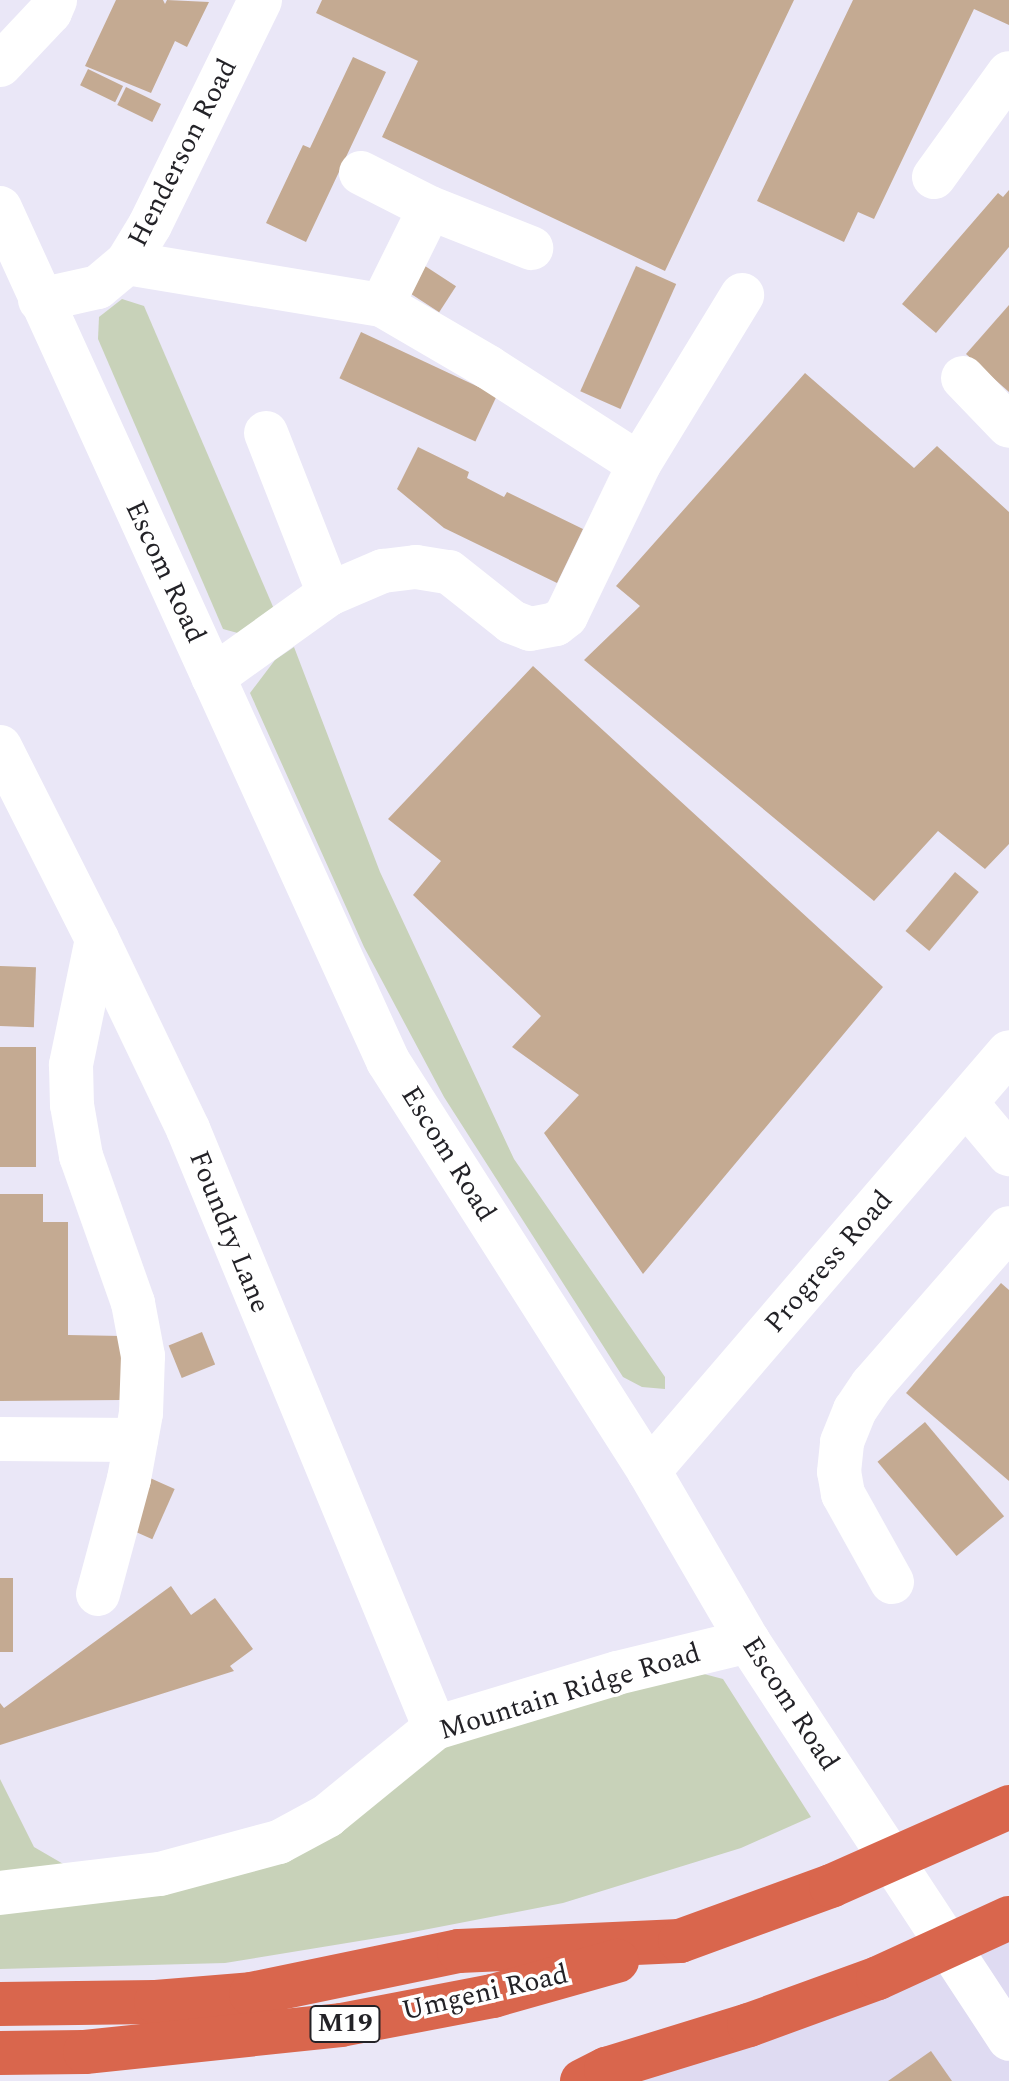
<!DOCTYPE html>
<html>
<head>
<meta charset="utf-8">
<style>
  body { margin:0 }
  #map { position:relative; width:1009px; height:2081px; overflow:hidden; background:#eae7f7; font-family:Spectral,serif }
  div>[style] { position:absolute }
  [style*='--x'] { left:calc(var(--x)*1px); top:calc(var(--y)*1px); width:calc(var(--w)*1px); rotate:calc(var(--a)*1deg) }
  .built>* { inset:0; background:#dfdbf2 }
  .green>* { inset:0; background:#c8d2b9 }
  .building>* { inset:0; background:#c4aa92; transform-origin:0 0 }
  .minor>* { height:44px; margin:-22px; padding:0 22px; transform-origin:22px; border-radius:22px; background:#fff }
  .highway>* { height:44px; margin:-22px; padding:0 22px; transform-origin:22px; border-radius:22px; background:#d9664d }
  span { translate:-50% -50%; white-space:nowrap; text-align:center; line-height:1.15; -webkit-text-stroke:7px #fff; paint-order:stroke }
  .shield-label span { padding:2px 6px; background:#fff; border:2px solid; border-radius:6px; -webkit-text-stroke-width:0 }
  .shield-label { font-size:26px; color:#232227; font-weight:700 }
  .street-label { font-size:28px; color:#232227 }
</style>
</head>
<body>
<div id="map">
  <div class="built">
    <i style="clip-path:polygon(1009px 1923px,1009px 2081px,591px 2081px)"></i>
  </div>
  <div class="green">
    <i style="clip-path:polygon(122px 299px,144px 306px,277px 616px,245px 635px,223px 629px,98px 339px,99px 317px)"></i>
    <i style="clip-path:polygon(294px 647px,380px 872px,514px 1159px,665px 1377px,665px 1389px,642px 1387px,623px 1377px,444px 1097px,364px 947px,250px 693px,275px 660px)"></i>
    <i style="clip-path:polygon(704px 1674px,723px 1679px,811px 1817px,741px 1848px,563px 1903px,408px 1933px,225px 1963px,0 1969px,0 1779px,34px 1847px,96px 1883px,279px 1842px,435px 1728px)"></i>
  </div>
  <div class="building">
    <i style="clip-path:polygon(116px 0,163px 0,165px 4px,167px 0,209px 2px,187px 47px,175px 41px,151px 93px,85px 66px)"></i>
    <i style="clip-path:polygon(322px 0,794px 0,665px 271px,382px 137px,418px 61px,316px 13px)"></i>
    <i style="clip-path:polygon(853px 0,1009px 0,1009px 25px,974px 9px,874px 219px,858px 212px,844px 242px,757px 201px)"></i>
    <i style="clip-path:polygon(353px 57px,386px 72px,306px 242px,266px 223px,303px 145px,310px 148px)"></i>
    <i style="left:88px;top:69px;width:39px;height:18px;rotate:26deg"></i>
    <i style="left:126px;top:87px;width:39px;height:20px;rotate:26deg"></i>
    <i style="clip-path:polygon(1009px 190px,1009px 247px,936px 333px,902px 304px,998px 193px,1003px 197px)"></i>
    <i style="left:425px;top:266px;width:37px;height:31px;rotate:33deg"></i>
    <i style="left:636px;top:266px;width:44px;height:137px;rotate:24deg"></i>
    <i style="clip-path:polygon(1009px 305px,1009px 392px,966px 354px)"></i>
    <i style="left:361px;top:332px;width:150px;height:51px;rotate:25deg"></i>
    <i style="clip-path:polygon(805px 373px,914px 468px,937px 446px,1009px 512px,1009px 844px,985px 869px,938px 831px,874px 901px,584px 660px,640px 606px,616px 586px)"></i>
    <i style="clip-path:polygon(418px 447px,469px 472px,467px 478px,504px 497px,507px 492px,583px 529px,557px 583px,444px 528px,397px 489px)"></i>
    <i style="clip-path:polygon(533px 666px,883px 987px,643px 1274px,544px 1133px,579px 1095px,512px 1047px,541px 1016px,413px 895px,441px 861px,388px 819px)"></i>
    <i style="left:955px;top:872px;width:31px;height:77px;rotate:40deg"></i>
    <i style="left:0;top:966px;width:36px;height:60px;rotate:2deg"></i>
    <i style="left:0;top:1047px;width:36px;height:120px"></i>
    <i style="clip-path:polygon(0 1194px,43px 1194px,43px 1222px,68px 1222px,68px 1335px,122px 1336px,122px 1400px,0 1401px)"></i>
    <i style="clip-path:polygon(1001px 1283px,1009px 1290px,1009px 1481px,906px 1393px)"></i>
    <i style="left:202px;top:1332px;width:35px;height:36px;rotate:68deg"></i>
    <i style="left:925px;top:1422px;width:123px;height:62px;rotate:50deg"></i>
    <i style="left:150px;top:1478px;width:27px;height:55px;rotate:24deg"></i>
    <i style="left:0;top:1578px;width:13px;height:74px"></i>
    <i style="clip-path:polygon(171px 1586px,191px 1615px,215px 1598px,253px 1649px,230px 1666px,234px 1671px,0 1745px,0 1703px,4px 1708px)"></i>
    <i style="clip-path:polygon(931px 2051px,952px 2081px,888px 2081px)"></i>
  </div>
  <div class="minor">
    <i style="--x:0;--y:65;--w:73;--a:-46.7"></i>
    <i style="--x:50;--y:12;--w:13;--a:-67"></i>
    <i style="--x:361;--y:173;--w:77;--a:26.9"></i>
    <i style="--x:430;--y:208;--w:109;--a:21.6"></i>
    <i style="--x:934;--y:177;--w:128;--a:-54.2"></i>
    <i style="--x:0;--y:208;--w:937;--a:65.54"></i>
    <i style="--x:388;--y:1061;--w:486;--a:57.5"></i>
    <i style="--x:649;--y:1471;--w:197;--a:59.8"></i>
    <i style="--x:748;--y:1641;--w:476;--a:56.7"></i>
    <i style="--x:127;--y:263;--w:258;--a:9.4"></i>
    <i style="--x:382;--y:305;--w:123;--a:30.3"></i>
    <i style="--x:488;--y:367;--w:179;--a:32.7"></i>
    <i style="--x:40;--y:300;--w:59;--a:-12.6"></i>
    <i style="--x:98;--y:287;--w:38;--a:-40"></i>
    <i style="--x:127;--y:263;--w:44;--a:-58.8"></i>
    <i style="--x:150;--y:225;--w:250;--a:-63.9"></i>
    <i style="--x:382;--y:305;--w:108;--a:-63.7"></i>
    <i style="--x:963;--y:378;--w:66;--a:46.2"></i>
    <i style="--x:266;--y:433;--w:173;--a:68.6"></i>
    <i style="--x:213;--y:677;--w:143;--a:-35.6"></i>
    <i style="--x:329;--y:594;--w:59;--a:-23.1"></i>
    <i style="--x:383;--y:571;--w:33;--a:-7"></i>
    <i style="--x:416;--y:567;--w:33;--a:9"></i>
    <i style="--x:449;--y:572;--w:80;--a:38.4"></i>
    <i style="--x:512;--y:622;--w:19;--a:21"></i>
    <i style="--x:530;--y:629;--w:26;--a:-11"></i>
    <i style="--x:556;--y:624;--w:13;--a:-39"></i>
    <i style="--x:566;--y:616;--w:169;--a:-64.3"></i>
    <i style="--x:639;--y:464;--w:198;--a:-58.6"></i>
    <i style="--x:0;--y:747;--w:215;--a:63.2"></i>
    <i style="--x:97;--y:939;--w:211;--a:64.4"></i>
    <i style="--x:188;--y:1129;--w:648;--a:67.59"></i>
    <i style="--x:97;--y:939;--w:129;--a:101.7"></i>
    <i style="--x:71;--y:1065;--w:40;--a:88.6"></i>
    <i style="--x:72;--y:1105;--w:52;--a:80"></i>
    <i style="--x:81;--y:1156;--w:156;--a:70.5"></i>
    <i style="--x:133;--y:1303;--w:54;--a:79.3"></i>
    <i style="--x:143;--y:1356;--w:57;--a:92"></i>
    <i style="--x:141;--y:1413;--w:67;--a:100.3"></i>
    <i style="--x:129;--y:1479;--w:119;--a:105.1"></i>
    <i style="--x:966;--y:1103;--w:67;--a:49.9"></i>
    <i style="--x:0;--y:1439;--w:136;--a:0.4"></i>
    <i style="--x:649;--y:1471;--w:552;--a:-49.33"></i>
    <i style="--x:892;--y:1582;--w:101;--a:-119.1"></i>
    <i style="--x:843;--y:1494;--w:22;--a:-100"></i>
    <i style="--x:839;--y:1472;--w:30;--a:-84"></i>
    <i style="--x:842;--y:1442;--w:35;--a:-68"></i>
    <i style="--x:855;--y:1410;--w:30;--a:-56"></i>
    <i style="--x:872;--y:1385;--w:208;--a:-48.9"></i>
    <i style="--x:0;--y:1893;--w:161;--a:-6.8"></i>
    <i style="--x:160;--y:1874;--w:123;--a:-15.1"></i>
    <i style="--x:279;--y:1842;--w:55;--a:-28.4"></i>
    <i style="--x:327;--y:1816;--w:139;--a:-39.2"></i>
    <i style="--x:435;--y:1728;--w:190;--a:-16.8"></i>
    <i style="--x:617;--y:1673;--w:135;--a:-13.7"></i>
  </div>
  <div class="highway">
    <i style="--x:0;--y:2004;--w:156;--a:-0.7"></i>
    <i style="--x:156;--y:2002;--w:95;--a:-4.8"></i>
    <i style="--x:251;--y:1994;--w:212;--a:-11.7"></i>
    <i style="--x:459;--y:1951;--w:221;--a:-2.6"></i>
    <i style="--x:680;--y:1941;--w:161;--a:-20"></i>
    <i style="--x:831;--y:1886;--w:195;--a:-23.9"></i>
    <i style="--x:0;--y:2053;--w:85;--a:-0.7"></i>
    <i style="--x:85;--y:2052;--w:257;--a:-6"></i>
    <i style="--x:341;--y:2025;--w:155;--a:-10.8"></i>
    <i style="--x:493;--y:1996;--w:129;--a:-15.8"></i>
    <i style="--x:582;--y:2081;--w:27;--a:-27"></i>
    <i style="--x:606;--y:2069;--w:150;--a:-17.1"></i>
    <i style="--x:749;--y:2025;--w:137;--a:-20"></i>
    <i style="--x:878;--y:1978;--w:144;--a:-24.6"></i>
  </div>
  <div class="shield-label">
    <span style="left:345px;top:2024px">M19</span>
  </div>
  <div class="street-label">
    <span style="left:183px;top:153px;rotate:-63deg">Henderson Road</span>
    <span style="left:165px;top:572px;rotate:65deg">Escom Road</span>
    <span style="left:448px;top:1154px;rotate:58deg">Escom Road</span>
    <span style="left:229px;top:1232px;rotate:68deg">Foundry Lane</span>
    <span style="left:829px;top:1262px;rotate:-49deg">Progress Road</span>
    <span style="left:570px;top:1692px;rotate:-17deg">Mountain Ridge Road</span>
    <span style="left:790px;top:1704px;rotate:57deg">Escom Road</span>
    <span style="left:485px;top:1993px;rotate:-13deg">Umgeni Road</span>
  </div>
</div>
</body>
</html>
